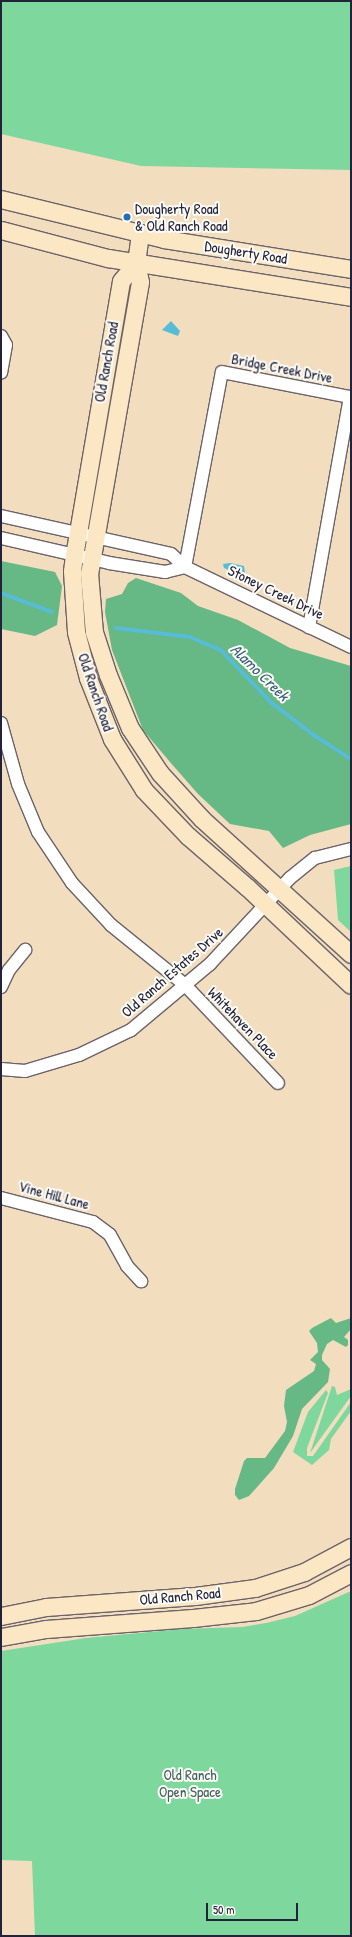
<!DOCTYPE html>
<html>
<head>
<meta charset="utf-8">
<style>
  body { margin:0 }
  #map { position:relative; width:352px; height:1937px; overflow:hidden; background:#f2ddbe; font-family:"Patrick Hand",sans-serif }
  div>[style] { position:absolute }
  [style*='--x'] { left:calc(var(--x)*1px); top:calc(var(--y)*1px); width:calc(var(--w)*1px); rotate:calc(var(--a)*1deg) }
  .green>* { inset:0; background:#7ed89e }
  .forest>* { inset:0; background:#66b885 }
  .water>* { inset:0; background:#57bcd5 }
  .stream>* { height:3.5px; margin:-1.75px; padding:0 1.75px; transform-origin:1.75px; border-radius:1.75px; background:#57bcd5 }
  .roads { filter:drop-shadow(1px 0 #6b6369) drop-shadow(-1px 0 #6b6369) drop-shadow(0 1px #6b6369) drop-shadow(0 -1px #6b6369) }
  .street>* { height:12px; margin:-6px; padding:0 6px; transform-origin:6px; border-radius:6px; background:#fff }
  .secondary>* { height:17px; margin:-8.5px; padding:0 8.5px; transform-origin:8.5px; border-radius:8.5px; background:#fbe7c3 }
  .dots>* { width:11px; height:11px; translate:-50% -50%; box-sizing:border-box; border:2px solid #fdfcf7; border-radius:50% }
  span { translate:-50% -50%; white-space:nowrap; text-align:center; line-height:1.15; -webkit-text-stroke:4px #fdfcf7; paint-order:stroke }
  .poi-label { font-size:15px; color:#22223b }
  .left { translate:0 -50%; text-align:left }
  .street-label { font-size:15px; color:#22223b }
  .park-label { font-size:15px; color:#42625e }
  .water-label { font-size:16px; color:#376079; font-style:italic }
  .frame { position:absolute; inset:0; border:2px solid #22223b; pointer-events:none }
  .scale { position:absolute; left:206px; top:1903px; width:92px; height:18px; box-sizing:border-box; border:2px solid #22223b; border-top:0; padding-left:5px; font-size:12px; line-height:14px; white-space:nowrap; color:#22223b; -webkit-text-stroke:3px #fdfcf7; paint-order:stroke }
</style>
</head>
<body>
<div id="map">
  <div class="green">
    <i style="clip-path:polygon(1px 1px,351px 1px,351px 170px,141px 166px,1px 134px)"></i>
    <i style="clip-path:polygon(351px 866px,351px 932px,338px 920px,334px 870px)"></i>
    <i style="clip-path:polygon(332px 1386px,335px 1387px,337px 1395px,351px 1389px,351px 1396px,310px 1453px)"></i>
    <i style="clip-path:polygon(326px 1390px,328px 1393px,307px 1448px,307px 1456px,313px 1456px,351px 1402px,351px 1411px,331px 1439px,329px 1450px,312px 1465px,293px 1452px,308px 1412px)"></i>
    <i style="clip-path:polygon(351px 1591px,351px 1936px,35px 1936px,32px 1861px,1px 1860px,1px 1651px,86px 1638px,181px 1629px,242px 1627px,266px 1623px,295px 1616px)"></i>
  </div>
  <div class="forest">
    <i style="clip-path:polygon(1px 561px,55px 572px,62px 586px,57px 625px,35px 636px,1px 629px)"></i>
    <i style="clip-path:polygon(136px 578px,181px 593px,198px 606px,238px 620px,290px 648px,351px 666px,351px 824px,310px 835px,283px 848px,269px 831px,230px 824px,198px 794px,170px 762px,143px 730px,112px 650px,105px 612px,106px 599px,122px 594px,128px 583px)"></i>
    <i style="clip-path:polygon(331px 1318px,336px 1323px,351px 1318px,351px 1329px,344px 1337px,348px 1340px,348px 1345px,346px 1347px,333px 1340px,327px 1344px,322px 1355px,322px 1360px,330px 1369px,328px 1382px,302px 1409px,293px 1436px,274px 1468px,249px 1496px,239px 1500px,235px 1495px,235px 1489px,244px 1461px,247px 1458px,265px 1458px,285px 1431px,287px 1422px,284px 1406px,286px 1390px,314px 1371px,316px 1364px,310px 1360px,318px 1352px,317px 1343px,309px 1331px,312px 1328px)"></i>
  </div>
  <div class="water">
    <i style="clip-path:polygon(171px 321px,180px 331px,178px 336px,162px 330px)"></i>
    <i style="clip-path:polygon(230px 563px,244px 566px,245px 573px,241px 575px,224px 568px,223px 564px)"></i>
  </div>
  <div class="stream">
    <i style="--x:1;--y:593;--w:54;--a:20.4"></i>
    <i style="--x:116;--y:628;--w:75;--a:6.9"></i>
    <i style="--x:190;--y:637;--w:34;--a:23"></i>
    <i style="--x:221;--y:650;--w:74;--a:46.1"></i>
    <i style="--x:272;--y:703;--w:53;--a:37.3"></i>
    <i style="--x:314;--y:735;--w:44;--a:33"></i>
  </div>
  <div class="roads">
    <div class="street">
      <i style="--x:1;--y:336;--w:10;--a:61"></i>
      <i style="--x:6;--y:345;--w:28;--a:100"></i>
      <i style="--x:1;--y:516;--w:174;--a:12.6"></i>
      <i style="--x:171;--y:554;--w:19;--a:43"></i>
      <i style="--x:185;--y:567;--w:184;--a:25.7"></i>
      <i style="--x:1;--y:538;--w:111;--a:13"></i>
      <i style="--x:109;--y:563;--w:57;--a:9.1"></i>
      <i style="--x:165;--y:572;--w:21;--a:-14"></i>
      <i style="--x:185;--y:567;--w:198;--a:-79.3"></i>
      <i style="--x:222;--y:372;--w:130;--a:11.1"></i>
      <i style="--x:350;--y:397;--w:234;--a:100.1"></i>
      <i style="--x:1;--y:723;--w:63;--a:74.4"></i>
      <i style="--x:18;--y:784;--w:52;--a:67.4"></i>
      <i style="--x:38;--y:832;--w:61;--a:56.3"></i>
      <i style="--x:72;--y:883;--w:57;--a:47.1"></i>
      <i style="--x:111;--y:925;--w:95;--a:39"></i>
      <i style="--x:185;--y:985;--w:135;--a:46.5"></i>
      <i style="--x:1;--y:987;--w:19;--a:-65"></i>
      <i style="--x:9;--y:970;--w:26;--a:-51"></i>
      <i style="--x:1;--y:1069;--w:24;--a:5"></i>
      <i style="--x:25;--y:1071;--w:56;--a:-16.5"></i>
      <i style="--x:79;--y:1055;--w:58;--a:-25.7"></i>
      <i style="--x:131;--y:1030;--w:103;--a:-39.9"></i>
      <i style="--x:210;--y:964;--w:117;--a:-47.1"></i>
      <i style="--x:290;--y:878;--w:32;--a:-39"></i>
      <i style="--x:315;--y:858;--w:37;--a:-14"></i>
      <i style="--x:1;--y:1198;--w:95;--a:14.6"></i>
      <i style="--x:93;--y:1222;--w:21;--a:37"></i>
      <i style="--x:110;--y:1235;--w:35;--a:61"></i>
      <i style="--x:127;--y:1266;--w:21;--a:47"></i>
    </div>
    <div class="secondary">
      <i style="--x:1;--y:199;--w:168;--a:13.8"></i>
      <i style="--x:164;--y:239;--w:189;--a:9.1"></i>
      <i style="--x:1;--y:230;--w:111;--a:14.7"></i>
      <i style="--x:108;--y:258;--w:246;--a:9.1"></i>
      <i style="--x:140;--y:234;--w:29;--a:98"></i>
      <i style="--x:136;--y:263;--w:19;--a:78"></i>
      <i style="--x:140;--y:282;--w:295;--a:99.9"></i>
      <i style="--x:89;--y:573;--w:59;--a:85.2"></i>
      <i style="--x:94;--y:632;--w:45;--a:72"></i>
      <i style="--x:108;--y:675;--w:57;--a:67.5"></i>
      <i style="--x:130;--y:728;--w:54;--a:56.3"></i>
      <i style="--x:160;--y:773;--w:62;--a:47.6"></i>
      <i style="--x:202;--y:819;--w:201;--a:42.2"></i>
      <i style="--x:136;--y:263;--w:23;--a:130"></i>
      <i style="--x:121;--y:281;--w:278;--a:99.7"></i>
      <i style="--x:74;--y:555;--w:16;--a:97"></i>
      <i style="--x:72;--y:571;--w:61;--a:86.2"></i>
      <i style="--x:76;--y:632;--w:48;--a:75.4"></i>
      <i style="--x:88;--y:678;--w:66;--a:68.5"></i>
      <i style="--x:112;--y:739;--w:60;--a:57.9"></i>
      <i style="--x:144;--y:790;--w:64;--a:46.3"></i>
      <i style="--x:188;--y:836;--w:79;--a:40.9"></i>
      <i style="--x:248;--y:888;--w:141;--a:43.3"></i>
      <i style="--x:1;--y:1616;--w:46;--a:-11.3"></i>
      <i style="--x:46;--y:1607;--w:149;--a:-4.2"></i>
      <i style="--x:195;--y:1596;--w:61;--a:-7.6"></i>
      <i style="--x:255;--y:1588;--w:52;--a:-18.1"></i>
      <i style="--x:304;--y:1572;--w:53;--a:-28"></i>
      <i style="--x:1;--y:1637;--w:46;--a:-10.1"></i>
      <i style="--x:46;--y:1629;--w:147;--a:-4.3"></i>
      <i style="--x:193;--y:1618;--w:63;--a:-6.3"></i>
      <i style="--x:256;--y:1611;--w:55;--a:-16.8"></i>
      <i style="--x:309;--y:1595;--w:47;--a:-27.6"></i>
    </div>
  </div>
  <div class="dots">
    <i style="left:127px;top:217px;background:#1f6fb2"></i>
  </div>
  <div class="poi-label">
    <span class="left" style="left:135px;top:217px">Dougherty Road<br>&amp; Old Ranch Road</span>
  </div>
  <div class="street-label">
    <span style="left:246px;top:252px;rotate:9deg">Dougherty Road</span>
    <span style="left:106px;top:362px;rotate:-80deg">Old Ranch Road</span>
    <span style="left:282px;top:368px;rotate:11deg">Bridge Creek Drive</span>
    <span style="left:276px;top:592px;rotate:26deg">Stoney Creek Drive</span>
    <span style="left:96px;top:692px;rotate:71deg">Old Ranch Road</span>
    <span style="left:172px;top:972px;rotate:-41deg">Old Ranch Estates Drive</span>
    <span style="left:243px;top:1023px;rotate:46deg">Whitehaven Place</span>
    <span style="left:54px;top:1195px;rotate:15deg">Vine Hill Lane</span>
    <span style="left:180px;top:1596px;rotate:-5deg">Old Ranch Road</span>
  </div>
  <div class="park-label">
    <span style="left:190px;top:1783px">Old Ranch<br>Open Space</span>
  </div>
  <div class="water-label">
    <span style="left:260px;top:672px;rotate:44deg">Alamo Creek</span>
  </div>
  <div class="frame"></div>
  <div class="scale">50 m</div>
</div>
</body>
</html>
